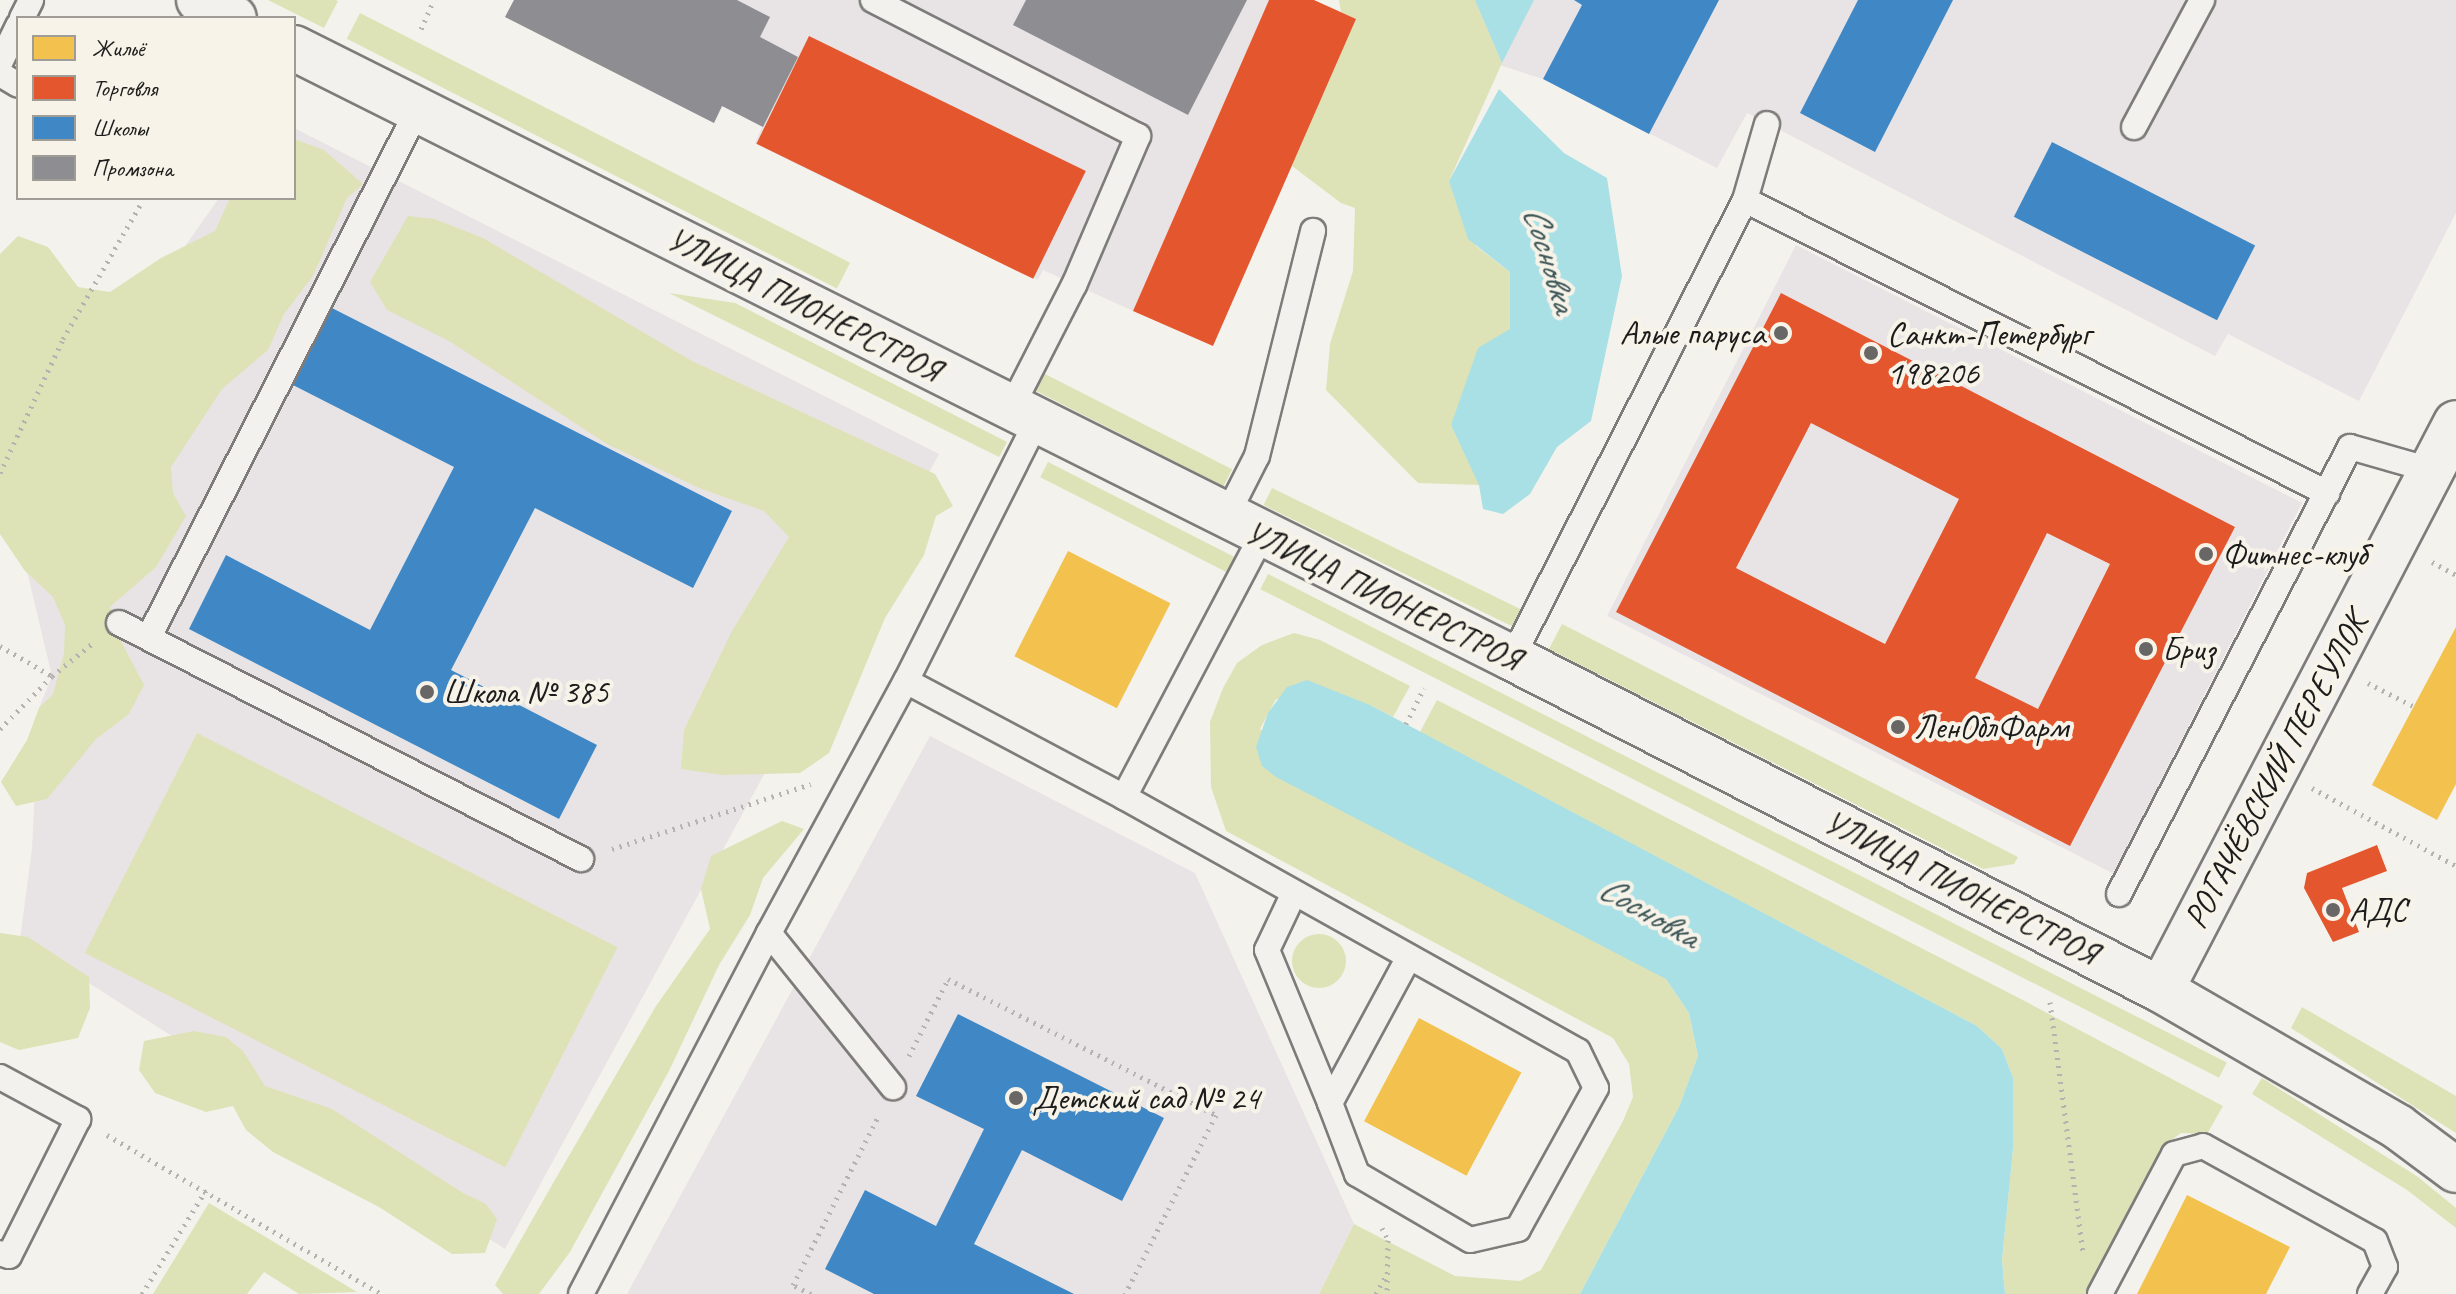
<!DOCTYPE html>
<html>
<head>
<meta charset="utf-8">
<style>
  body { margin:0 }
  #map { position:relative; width:2456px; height:1294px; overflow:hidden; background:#f4f2ec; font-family:Caveat,sans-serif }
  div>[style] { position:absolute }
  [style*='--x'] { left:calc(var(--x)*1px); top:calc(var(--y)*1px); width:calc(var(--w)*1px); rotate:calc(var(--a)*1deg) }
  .built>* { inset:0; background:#e8e4e5; transform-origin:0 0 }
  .green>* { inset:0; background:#dde3b6; transform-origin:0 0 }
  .round { border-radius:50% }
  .water>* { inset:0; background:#a8e0e5 }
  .homes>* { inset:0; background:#f2c14e; transform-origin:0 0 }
  .shops>* { inset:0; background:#e4572e; transform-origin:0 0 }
  .schools>* { inset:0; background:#3f88c5; transform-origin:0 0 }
  .industry>* { inset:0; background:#8d8d92 }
  .path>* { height:5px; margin-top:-2.5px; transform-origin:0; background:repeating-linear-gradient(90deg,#b4b3b0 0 2px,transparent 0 8px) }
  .roads { filter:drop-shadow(2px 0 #7d7c7a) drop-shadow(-2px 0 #7d7c7a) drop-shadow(0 2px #7d7c7a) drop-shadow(0 -2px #7d7c7a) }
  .lane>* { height:24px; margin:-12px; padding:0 12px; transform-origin:12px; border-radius:12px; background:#f2f1ed }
  .street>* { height:44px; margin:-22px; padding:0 22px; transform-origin:22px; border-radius:22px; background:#f2f1ed }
  .secondary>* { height:44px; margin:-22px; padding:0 22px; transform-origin:22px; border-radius:22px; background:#f2f1ed }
  .dots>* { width:22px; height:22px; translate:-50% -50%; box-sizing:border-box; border:4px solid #f7f3e8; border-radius:50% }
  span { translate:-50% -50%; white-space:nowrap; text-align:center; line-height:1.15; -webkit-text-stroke:8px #f7f3e8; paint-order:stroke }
  .street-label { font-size:34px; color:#1c1c1c }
  .poi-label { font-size:34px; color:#1c1c1c }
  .right { translate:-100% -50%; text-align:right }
  .left { translate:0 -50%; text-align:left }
  .water-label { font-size:36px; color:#3c5557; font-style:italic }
  .legend { position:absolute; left:16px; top:16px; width:280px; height:184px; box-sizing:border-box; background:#f7f3e8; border:2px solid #9f9d96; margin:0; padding:10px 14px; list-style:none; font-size:24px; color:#1c1c1c }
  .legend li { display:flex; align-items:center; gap:16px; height:40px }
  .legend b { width:40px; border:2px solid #9f9d96 }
</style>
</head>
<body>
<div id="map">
  <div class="built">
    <i style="clip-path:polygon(514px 0,1269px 0,1133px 311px,1043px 270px,1038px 280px,792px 162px,755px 143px,762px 127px,723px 106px,714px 123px,505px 17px)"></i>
    <i style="clip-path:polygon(1356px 0,2456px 0,2456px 213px,2359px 401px,2228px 334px,2215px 356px,1747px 113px,1717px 168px,1543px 79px,1356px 19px)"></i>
    <i style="clip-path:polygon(294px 128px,939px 454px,505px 1249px,20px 939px,32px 849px,39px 708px,52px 676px,9px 496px,219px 198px,294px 198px)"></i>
    <i style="left:1796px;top:245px;width:568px;height:416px;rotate:27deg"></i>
    <i style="clip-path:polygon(930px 736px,1195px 873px,1354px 1224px,1319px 1294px,627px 1294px)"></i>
  </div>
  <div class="green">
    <i style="clip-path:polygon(268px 0,335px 0,338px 1px,324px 28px)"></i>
    <i style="clip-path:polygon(1339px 0,1475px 0,1502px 63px,1449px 181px,1476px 246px,1510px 272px,1510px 329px,1451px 425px,1480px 485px,1418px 483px,1326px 390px,1330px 344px,1353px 271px,1355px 208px,1341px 203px,1292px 166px,1356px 19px,1341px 12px)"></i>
    <i style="left:360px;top:13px;width:550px;height:29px;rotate:27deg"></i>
    <i style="clip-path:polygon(294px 139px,324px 150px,363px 184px,347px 198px,313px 276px,284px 314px,268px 350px,222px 389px,171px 467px,173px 493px,186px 516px,156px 567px,110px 607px,122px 643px,144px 685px,129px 714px,96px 739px,47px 799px,16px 806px,1px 782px,27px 740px,39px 708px,53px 694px,64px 653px,65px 625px,53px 597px,25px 571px,0 534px,0 254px,18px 236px,48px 247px,78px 287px,110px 292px,161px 258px,215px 231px,230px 198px,294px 198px)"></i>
    <i style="clip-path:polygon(408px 216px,435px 219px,483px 238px,692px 361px,935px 474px,953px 506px,936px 516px,924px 555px,885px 618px,829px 753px,800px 773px,722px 775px,681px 769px,684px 730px,732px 631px,789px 537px,764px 511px,699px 488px,607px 444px,449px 341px,387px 310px,370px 282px)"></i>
    <i style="clip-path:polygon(669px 293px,735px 303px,1007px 442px,999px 457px)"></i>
    <i style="left:1045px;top:374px;width:210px;height:19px;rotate:27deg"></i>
    <i style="left:1048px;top:462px;width:212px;height:17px;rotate:27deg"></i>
    <i style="left:1272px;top:488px;width:278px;height:19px;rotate:26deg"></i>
    <i style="left:1268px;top:574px;width:1076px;height:17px;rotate:27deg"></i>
    <i style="clip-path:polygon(1562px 624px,2018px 857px,2014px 864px,1983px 869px,1549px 649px)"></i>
    <i style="clip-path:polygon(1294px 633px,1320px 640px,1410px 686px,1393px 717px,1370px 705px,1276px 699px,1260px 729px,1666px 979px,1689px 1013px,1698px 1056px,1679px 1107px,1580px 1294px,1319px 1294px,1354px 1224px,1455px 1276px,1520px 1281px,1541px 1270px,1623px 1121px,1633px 1097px,1629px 1064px,1613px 1038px,1226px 831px,1211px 787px,1210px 722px,1223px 688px,1237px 663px,1262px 645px)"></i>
    <i style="clip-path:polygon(1437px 700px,2015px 996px,2223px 1106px,2207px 1134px,2181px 1133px,2169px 1142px,2088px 1294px,2005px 1294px,2002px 1260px,2013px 1149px,2013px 1078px,2002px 1049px,1977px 1026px,1420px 732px)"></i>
    <i style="left:197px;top:733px;width:472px;height:247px;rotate:27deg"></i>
    <i style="clip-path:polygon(782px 821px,804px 829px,763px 878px,750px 915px,719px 965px,669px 1071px,570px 1252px,539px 1294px,503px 1294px,495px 1285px,552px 1185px,656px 1006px,710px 929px,701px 889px,711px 856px)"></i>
    <i style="clip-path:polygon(0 933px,28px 937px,89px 977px,90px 1008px,78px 1038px,19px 1050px,0 1042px)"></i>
    <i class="round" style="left:1292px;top:934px;width:54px;height:54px"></i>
    <i style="clip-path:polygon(2302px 1007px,2456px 1096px,2456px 1133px,2291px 1028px)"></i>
    <i style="clip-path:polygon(194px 1031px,226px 1037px,243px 1051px,265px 1086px,332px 1109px,463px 1193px,486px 1204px,497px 1219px,485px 1253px,452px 1254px,379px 1207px,273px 1152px,246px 1130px,233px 1106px,206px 1112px,155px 1093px,139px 1070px,144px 1041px)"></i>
    <i style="clip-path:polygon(2262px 1078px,2418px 1177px,2456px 1208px,2456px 1228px,2407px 1190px,2252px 1094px)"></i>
    <i style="clip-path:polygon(209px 1203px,357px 1292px,299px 1294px,264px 1272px,247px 1294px,153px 1294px)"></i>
  </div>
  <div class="water">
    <i style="clip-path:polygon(1475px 0,1534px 0,1502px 63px)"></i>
    <i style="clip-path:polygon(1499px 89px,1564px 153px,1607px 178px,1622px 276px,1591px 421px,1557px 447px,1530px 494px,1503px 514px,1483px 509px,1479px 485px,1451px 425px,1478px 348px,1510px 329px,1510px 272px,1468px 239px,1449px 181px)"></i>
    <i style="clip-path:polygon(1307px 680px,1370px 705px,1977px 1026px,2002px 1049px,2013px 1078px,2013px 1149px,2002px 1260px,2005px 1294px,1580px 1294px,1679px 1107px,1698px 1056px,1689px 1013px,1666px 979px,1276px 777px,1262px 766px,1256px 747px,1268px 713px,1287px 687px)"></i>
  </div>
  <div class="homes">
    <i style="left:1068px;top:551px;width:115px;height:118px;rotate:27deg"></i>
    <i style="clip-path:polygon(2456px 627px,2456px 784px,2437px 820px,2372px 785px)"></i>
    <i style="left:1419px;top:1018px;width:116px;height:117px;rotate:28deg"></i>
    <i style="clip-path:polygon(2187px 1195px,2290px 1247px,2266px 1294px,2137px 1294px)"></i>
  </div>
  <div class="shops">
    <i style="clip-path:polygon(1269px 0,1314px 0,1356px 19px,1213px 346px,1133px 311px)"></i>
    <i style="left:809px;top:36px;width:308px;height:120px;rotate:26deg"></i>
    <i style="clip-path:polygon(evenodd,1781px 293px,2235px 527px,2070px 846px,1616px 612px,1781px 293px,1811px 423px,1959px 499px,1885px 644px,1736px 568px,1811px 423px,1781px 293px,2047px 533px,2110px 564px,2038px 709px,1975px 678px,2047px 533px)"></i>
    <i style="clip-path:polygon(2377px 845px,2387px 871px,2342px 888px,2359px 932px,2333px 942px,2304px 888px,2307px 873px)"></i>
  </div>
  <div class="schools">
    <i style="clip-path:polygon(1574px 0,1719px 0,1649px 134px,1543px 79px,1582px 5px)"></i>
    <i style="clip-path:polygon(1858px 0,1953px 0,1875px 152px,1800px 113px)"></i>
    <i style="left:2052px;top:142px;width:228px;height:84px;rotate:27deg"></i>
    <i style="clip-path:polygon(326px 305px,732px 511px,693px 588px,535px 508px,451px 670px,597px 745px,559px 819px,189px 629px,226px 555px,370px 630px,454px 467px,287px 382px)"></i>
    <i style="clip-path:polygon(958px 1014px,1164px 1118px,1122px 1201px,1022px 1150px,974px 1244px,1074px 1294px,874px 1294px,825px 1269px,865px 1190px,936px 1226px,984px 1129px,916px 1096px)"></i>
  </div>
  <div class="industry">
    <i style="clip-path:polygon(514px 0,737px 0,770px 17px,760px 37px,798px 57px,763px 127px,722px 106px,714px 123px,505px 17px)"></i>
    <i style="clip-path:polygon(1026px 0,1247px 0,1188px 115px,1013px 25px)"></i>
  </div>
  <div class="path">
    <i style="--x:421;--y:29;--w:32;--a:-66"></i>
    <i style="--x:0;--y:473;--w:148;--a:-64.8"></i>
    <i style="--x:63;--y:339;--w:155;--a:-60.1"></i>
    <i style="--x:2432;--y:562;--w:27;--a:28"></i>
    <i style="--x:0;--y:646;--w:60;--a:30"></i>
    <i style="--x:2368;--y:683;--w:51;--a:27.1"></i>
    <i style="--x:1406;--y:724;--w:40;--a:-63.4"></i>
    <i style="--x:0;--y:729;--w:74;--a:-45.5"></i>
    <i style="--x:52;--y:676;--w:53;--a:-38.8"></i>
    <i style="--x:2312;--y:788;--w:164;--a:28.4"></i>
    <i style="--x:612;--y:849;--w:209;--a:-18.1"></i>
    <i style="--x:2050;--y:1002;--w:253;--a:82.5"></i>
    <i style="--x:909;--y:1056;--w:86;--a:-63.1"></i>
    <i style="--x:948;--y:979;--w:301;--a:26.9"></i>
    <i style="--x:1216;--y:1115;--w:201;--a:116.9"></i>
    <i style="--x:107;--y:1135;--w:317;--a:30.1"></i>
    <i style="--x:1382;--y:1228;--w:13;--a:63"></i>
    <i style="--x:1388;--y:1240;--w:54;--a:91.1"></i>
    <i style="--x:142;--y:1294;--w:122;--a:-58.4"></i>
    <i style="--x:811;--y:1294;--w:20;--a:-153"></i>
    <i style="--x:793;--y:1285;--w:191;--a:-63.2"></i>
    <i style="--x:1376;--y:1294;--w:19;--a:-62"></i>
  </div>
  <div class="roads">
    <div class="lane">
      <i style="--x:873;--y:0;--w:298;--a:27.2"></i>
      <i style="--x:1138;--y:136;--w:162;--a:113.2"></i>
      <i style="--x:1074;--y:285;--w:138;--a:117.1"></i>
      <i style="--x:22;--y:18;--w:20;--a:-63"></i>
      <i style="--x:0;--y:63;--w:41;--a:-64.1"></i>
      <i style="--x:0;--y:74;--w:21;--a:31"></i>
      <i style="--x:2134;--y:127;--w:144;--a:-61.8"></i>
      <i style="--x:1745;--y:200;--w:652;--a:26.72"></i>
      <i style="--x:1226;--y:517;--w:68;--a:-63.1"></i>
      <i style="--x:1257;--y:456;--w:232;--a:-76"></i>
      <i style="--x:119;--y:623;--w:519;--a:27.06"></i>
      <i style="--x:149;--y:637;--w:593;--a:-63"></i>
      <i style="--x:1512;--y:658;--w:514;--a:-63.04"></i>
      <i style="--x:1745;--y:200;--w:79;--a:-73.9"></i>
      <i style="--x:906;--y:681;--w:247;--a:28"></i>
      <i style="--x:1124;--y:797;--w:520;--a:29.23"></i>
      <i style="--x:1578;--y:1051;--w:41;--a:64.1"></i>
      <i style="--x:1596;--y:1088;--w:161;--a:119"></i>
      <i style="--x:1518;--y:1229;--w:49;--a:167.1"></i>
      <i style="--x:1470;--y:1240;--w:131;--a:-149.7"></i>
      <i style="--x:1357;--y:1174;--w:76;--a:-110.8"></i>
      <i style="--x:1330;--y:1103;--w:166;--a:-61.6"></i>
      <i style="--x:1124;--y:797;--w:296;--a:-62.2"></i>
      <i style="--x:1294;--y:893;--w:63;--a:115.3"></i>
      <i style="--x:1267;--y:950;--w:165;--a:67.6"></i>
      <i style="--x:2119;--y:894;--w:503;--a:-62.67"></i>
      <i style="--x:2350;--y:447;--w:84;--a:15.9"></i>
      <i style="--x:769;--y:933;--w:198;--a:51.2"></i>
      <i style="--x:0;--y:1077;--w:89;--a:28.3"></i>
      <i style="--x:78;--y:1119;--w:153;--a:116.7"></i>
      <i style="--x:9;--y:1256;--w:9;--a:-162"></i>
      <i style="--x:581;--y:1294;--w:407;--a:-62.5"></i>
      <i style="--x:769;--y:933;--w:287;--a:-61.5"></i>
      <i style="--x:906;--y:681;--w:291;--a:-63.3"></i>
      <i style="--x:2100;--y:1294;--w:158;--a:-62.1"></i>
      <i style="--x:2174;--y:1154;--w:30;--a:-15"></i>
      <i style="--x:2203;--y:1146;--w:196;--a:28.9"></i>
      <i style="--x:2375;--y:1241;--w:28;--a:69"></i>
      <i style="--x:2385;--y:1267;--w:31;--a:119"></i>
    </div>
    <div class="street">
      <i style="--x:2161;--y:990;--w:639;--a:-62.51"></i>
    </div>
    <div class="secondary">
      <i style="--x:199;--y:0;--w:39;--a:27"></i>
      <i style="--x:294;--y:48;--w:1362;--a:26.6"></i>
      <i style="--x:1512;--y:658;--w:729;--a:27.09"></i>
      <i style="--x:2161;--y:990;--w:274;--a:30"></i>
      <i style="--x:2398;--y:1127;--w:72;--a:36.6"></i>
    </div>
  </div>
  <div class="dots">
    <i style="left:1781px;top:333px;background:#686765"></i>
    <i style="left:1871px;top:353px;background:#686765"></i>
    <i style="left:2206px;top:554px;background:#686765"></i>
    <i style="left:2146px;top:649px;background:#686765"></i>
    <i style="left:427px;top:692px;background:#686765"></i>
    <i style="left:1898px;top:727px;background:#686765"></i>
    <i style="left:2333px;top:910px;background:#686765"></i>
    <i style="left:1016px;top:1098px;background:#686765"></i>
  </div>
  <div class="street-label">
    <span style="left:804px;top:304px;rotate:27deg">УЛИЦА ПИОНЕРСТРОЯ</span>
    <span style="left:1383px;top:595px;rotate:26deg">УЛИЦА ПИОНЕРСТРОЯ</span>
    <span style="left:2275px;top:770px;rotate:-62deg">РОГАЧЁВСКИЙ ПЕРЕУЛОК</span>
    <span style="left:1961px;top:887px;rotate:27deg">УЛИЦА ПИОНЕРСТРОЯ</span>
  </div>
  <div class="poi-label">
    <span class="right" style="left:1765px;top:333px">Алые паруса</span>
    <span class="left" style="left:1887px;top:353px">Санкт-Петербург<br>198206</span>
    <span class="left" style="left:2222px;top:554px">Фитнес-клуб</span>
    <span class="left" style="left:2162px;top:649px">Бриз</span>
    <span class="left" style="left:443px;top:692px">Школа № 385</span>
    <span class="left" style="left:1914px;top:727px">ЛенОблФарм</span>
    <span class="left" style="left:2349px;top:910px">АДС</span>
    <span class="left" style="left:1032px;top:1098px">Детский сад № 24</span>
  </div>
  <div class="water-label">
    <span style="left:1550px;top:259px;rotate:73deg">Сосновка</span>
    <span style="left:1649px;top:912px;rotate:30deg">Сосновка</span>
  </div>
  <ul class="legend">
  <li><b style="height:22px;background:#f2c14e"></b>Жильё</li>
  <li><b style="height:22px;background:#e4572e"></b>Торговля</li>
  <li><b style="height:22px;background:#3f88c5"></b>Школы</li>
  <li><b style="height:22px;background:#8d8d92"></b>Промзона</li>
  </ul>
</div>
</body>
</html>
